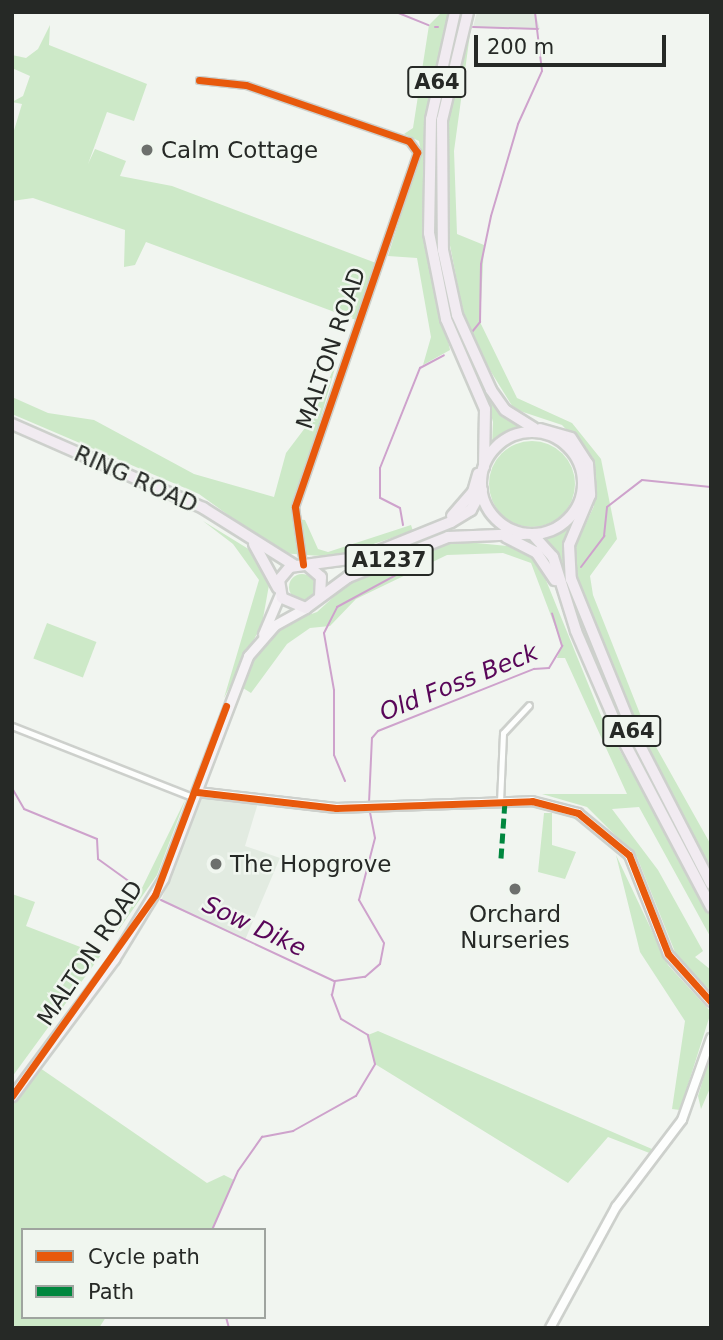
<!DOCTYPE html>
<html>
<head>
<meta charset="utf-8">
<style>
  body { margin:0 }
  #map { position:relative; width:723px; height:1340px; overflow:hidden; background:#f1f5f0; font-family:"DejaVu Sans",sans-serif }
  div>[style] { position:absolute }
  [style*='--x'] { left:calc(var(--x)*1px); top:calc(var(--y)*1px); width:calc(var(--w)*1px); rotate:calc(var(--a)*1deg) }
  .built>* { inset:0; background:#e2ebe1 }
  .green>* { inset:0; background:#cde9c8; transform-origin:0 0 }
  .round { border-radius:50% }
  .stream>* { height:2px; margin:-1px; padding:0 1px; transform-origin:1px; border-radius:1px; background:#cea2cc }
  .roads { filter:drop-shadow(2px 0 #cdd0cc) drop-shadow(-2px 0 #cdd0cc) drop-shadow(0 2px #cdd0cc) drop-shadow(0 -2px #cdd0cc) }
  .street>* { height:5px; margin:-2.5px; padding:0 2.5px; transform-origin:2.5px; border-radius:2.5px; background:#fdfefd }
  .secondary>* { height:8px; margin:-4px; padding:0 4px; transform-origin:4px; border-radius:4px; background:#fdfefd }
  .primary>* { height:9px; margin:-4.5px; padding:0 4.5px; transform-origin:4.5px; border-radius:4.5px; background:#f5f2f5 }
  .highway>* { height:10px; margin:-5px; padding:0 5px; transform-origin:5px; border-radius:5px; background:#f1ebf1 }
  .highway>.ring { margin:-5px; padding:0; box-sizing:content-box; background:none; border:10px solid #f1ebf1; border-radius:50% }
  .quiet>* { height:5px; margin-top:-2.5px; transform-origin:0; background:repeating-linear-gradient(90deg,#00873e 0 10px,transparent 0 15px) }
  .cycleway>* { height:7px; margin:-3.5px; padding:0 3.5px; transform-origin:3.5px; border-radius:3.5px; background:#e8590c }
  .dots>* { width:19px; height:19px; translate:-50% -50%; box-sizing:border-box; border:4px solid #f0f6ef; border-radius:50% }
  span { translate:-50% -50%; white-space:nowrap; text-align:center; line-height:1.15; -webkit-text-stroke:5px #f0f6ef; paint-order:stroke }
  .shield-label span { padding:2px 5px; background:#f0f6ef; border:2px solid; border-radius:5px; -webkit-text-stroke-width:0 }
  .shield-label { font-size:21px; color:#262926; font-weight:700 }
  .poi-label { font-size:23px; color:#262926 }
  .left { translate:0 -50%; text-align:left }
  .street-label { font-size:23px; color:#262926 }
  .water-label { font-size:24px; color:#590659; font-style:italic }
  .frame { position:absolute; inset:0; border:14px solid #262926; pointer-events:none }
  .legend { position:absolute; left:21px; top:1228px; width:245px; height:91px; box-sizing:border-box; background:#f0f6ef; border:2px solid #9fa49f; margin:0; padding:9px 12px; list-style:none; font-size:21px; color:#262926 }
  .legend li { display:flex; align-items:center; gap:14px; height:35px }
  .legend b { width:35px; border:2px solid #9fa49f }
  .scale { position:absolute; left:474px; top:35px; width:192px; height:32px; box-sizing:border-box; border:4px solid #262926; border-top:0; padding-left:9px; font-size:21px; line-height:24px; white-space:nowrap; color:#262926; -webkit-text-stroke:5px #f0f6ef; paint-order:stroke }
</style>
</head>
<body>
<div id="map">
  <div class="built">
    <i style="clip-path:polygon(477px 12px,535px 12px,540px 29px,473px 27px)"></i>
    <i style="clip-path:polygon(200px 796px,258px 803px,245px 846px,280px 858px,245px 940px,161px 901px)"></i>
  </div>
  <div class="green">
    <i style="clip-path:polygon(442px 12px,451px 12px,428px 111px,424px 225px,450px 350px,423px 365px,431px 337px,417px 258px,388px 256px,421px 151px,419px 141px,404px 134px,413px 128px,429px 25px)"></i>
    <i style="clip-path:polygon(473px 12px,454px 151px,457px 234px,484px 245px,480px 322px,517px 398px,572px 423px,601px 459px,617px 539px,590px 576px,593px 595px,646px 729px,711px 845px,711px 870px,623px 697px,572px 570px,575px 547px,594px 506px,593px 458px,562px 425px,514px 409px,475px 346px,462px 307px,447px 230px,446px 129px)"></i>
    <i style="clip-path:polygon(50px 25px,49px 45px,147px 84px,134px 121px,107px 112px,88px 164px,95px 149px,126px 161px,120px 176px,172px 186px,376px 263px,356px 320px,146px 242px,135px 265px,124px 267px,125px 230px,33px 198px,12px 201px,12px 137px,22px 104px,12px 102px,23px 96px,30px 76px,12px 68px,12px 55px,26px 58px,38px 49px)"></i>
    <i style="clip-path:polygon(337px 361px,292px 518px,305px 520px,318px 549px,328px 552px,411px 525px,413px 531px,334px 557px,281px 553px,199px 494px,12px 414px,12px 397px,48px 413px,94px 420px,194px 474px,274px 497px,286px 453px,311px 420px)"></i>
    <i style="clip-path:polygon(484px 390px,521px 426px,492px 446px,493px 422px)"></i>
    <i class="round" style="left:489px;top:441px;width:86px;height:86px"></i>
    <i style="clip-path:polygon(576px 516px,565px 552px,565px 571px,544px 537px)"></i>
    <i style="clip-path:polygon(203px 521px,255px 553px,269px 585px,262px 624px,224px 698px,259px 580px,233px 544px)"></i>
    <i style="clip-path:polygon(456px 541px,517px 547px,539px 563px,602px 718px,711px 916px,711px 938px,639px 807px,612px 809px,658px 870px,703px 951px,695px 957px,711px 970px,711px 991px,679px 962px,637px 857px,587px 807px,542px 794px,627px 794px,565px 658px,557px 658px,562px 645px,531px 563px,503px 553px,447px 555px,356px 599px,330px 626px,310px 628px,287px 644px,251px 693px,243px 688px,255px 655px,286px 623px,317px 612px,349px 583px)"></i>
    <i class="round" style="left:289px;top:574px;width:26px;height:26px"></i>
    <i style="left:47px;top:623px;width:53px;height:38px;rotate:21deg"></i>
    <i style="clip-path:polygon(186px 798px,157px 875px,115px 935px,141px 890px)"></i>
    <i style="clip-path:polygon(544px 813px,552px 813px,552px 845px,576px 852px,565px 879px,538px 872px)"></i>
    <i style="clip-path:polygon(616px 855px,668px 965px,711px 1012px,680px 1110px,672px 1109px,685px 1021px,640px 952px)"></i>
    <i style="clip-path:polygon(12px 894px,35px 902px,26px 926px,101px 955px,12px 1077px)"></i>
    <i style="clip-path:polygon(378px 1031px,652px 1149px,652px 1154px,608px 1137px,568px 1183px,375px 1064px,368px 1035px)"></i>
    <i style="clip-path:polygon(711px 1053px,711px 1086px,701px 1109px,698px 1096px)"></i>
    <i style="clip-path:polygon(40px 1068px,207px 1183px,224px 1175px,234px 1180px,212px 1230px,23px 1230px,23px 1317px,106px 1317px,99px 1328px,12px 1328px,12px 1105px)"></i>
  </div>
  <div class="stream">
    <i style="--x:396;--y:12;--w:35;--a:22"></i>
    <i style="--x:435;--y:27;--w:3;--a:0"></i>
    <i style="--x:473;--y:27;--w:65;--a:1.8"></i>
    <i style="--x:472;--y:332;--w:13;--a:-51"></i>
    <i style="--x:480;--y:322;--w:58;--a:-89"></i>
    <i style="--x:481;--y:264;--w:49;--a:-78.2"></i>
    <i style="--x:491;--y:216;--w:96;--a:-73.6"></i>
    <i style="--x:518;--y:124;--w:58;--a:-65.6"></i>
    <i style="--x:542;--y:71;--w:59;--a:-96.8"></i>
    <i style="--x:403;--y:525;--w:17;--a:-100"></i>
    <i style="--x:400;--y:508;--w:22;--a:-153"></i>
    <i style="--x:380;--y:498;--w:30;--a:-90"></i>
    <i style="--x:380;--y:468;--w:108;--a:-68.2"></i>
    <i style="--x:420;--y:368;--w:27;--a:-28"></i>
    <i style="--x:581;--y:567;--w:39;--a:-53"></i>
    <i style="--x:604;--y:536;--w:29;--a:-84"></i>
    <i style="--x:607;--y:507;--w:44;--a:-37.6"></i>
    <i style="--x:642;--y:480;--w:69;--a:5.8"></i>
    <i style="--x:345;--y:781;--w:28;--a:-113"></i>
    <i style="--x:334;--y:755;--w:65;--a:-90"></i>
    <i style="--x:334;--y:690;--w:58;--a:-100"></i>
    <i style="--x:324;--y:633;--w:29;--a:-63"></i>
    <i style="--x:337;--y:607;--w:67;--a:-28.5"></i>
    <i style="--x:396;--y:575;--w:6;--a:-90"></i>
    <i style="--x:12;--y:788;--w:24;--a:60"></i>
    <i style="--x:24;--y:809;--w:79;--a:22.3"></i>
    <i style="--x:97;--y:839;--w:20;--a:87"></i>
    <i style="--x:98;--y:859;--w:53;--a:35.8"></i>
    <i style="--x:369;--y:803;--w:65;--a:-87.4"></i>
    <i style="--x:372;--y:738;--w:9;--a:-49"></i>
    <i style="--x:378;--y:731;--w:168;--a:-21.7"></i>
    <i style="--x:534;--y:669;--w:15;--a:-4"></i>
    <i style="--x:549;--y:668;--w:26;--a:-59"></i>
    <i style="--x:562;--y:646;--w:34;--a:-107"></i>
    <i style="--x:161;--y:900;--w:191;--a:25.1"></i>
    <i style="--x:212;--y:1230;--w:64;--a:-66.2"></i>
    <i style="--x:238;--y:1171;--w:42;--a:-54.8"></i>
    <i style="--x:262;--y:1137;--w:32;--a:-11"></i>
    <i style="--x:293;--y:1131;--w:72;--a:-29.1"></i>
    <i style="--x:356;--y:1096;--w:37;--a:-59"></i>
    <i style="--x:375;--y:1064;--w:30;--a:-104"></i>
    <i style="--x:368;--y:1035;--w:31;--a:-149"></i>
    <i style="--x:341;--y:1019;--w:26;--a:-111"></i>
    <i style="--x:332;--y:995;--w:14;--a:-78"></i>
    <i style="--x:335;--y:981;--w:30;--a:-8"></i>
    <i style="--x:365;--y:977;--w:20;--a:-41"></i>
    <i style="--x:380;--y:964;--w:21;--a:-79"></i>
    <i style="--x:384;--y:943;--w:50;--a:-120.2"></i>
    <i style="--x:359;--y:900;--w:64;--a:-75.5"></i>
    <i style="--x:375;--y:838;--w:31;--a:-101"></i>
    <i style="--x:226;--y:1317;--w:11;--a:75"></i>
  </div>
  <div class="roads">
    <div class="street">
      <i style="--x:199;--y:80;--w:47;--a:6.1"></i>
      <i style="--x:246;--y:85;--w:172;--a:19"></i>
      <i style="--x:409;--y:141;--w:14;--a:54"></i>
      <i style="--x:417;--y:152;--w:375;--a:109"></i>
      <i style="--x:295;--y:507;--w:58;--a:82"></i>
      <i style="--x:12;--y:726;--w:197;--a:21.5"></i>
      <i style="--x:500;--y:802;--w:69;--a:-87.5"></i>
      <i style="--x:503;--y:733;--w:38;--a:-47"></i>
    </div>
    <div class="secondary">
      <i style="--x:197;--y:792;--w:140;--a:6.6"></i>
      <i style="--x:336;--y:808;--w:196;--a:-2"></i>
      <i style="--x:532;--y:801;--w:48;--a:14.6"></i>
      <i style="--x:578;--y:813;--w:66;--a:39.5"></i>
      <i style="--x:629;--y:855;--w:106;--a:68.5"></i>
      <i style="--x:668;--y:954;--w:64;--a:48.1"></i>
      <i style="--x:550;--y:1328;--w:138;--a:-61.4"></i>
      <i style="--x:616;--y:1207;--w:109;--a:-52.8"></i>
      <i style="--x:682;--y:1120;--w:87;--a:-70.5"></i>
    </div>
    <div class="primary">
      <i style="--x:263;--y:634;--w:43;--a:-67"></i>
      <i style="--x:12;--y:1096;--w:171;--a:-53.3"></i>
      <i style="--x:114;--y:959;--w:94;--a:-58.5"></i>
      <i style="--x:163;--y:879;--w:239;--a:-69.1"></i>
      <i style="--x:248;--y:656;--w:41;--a:-48.9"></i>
      <i style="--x:275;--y:625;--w:35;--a:-29"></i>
    </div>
    <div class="highway">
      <i style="--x:455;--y:12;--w:110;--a:102.6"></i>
      <i style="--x:431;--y:119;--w:114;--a:91"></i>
      <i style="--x:429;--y:233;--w:88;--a:78.8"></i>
      <i style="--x:446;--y:319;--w:98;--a:66.6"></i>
      <i style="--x:485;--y:409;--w:58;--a:91"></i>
      <i style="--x:468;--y:12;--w:111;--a:103.5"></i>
      <i style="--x:442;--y:120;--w:130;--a:89.6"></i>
      <i style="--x:443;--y:250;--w:66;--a:77.8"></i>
      <i style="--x:457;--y:315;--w:82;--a:65.6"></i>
      <i style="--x:491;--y:390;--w:24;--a:55"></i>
      <i style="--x:505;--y:410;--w:34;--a:32"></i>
      <i style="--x:12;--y:424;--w:209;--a:23.7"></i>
      <i style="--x:203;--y:508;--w:107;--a:32.1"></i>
      <i style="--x:540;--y:429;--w:32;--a:16"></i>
      <i style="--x:571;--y:438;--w:31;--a:57"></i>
      <i style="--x:588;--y:464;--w:31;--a:86"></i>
      <i style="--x:590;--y:495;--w:54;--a:112.8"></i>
      <i style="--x:569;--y:545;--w:34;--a:87"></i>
      <i style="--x:571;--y:579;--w:165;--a:67.9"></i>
      <i style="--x:633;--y:732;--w:171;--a:62.8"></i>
      <i class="ring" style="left:481px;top:432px;width:92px;height:92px"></i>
      <i style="--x:482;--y:490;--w:23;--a:119"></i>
      <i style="--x:471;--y:510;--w:23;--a:149"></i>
      <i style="--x:451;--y:522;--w:94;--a:158.1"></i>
      <i style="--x:364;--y:557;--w:75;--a:172.3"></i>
      <i style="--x:290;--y:567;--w:17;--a:130"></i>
      <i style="--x:279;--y:580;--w:18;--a:81"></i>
      <i style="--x:282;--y:598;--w:26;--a:23"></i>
      <i style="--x:306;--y:608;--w:52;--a:-36.4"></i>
      <i style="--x:348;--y:577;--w:108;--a:-21.8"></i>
      <i style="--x:448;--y:537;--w:76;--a:-2.3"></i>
      <i style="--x:452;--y:516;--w:32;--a:-49"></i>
      <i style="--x:473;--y:492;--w:19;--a:-74"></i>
      <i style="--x:534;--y:536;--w:28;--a:48"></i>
      <i style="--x:553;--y:557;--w:77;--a:72.7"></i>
      <i style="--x:576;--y:631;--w:116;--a:66.7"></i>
      <i style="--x:622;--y:738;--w:191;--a:62.2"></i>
      <i style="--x:506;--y:537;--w:34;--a:27"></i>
      <i style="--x:536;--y:552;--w:34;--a:56"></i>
      <i style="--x:254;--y:544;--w:50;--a:61.4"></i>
      <i style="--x:307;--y:565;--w:18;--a:41"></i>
      <i style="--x:321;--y:577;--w:18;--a:93"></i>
    </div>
  </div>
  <div class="quiet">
    <i style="--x:501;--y:858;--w:57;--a:-86"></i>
  </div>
  <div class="cycleway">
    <i style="--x:199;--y:80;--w:47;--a:6.1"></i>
    <i style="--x:246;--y:85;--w:172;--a:19"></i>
    <i style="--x:409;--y:141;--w:14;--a:54"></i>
    <i style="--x:417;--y:152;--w:375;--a:109"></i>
    <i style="--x:295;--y:507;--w:58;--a:82"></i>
    <i style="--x:197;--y:792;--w:140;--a:6.6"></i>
    <i style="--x:336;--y:808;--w:196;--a:-2"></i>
    <i style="--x:532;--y:801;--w:48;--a:14.6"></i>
    <i style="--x:578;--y:813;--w:66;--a:39.5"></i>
    <i style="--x:629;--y:855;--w:106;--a:68.5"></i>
    <i style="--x:668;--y:954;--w:64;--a:48.1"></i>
    <i style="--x:12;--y:1096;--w:247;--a:-54.6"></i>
    <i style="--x:155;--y:895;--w:202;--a:-69.4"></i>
  </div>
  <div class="dots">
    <i style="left:147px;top:150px;background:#6d706d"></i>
    <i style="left:216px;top:864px;background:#6d706d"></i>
    <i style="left:515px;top:889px;background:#6d706d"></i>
  </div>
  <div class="shield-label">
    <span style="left:437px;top:82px">A64</span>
    <span style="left:389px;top:560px">A1237</span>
    <span style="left:632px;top:731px">A64</span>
  </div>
  <div class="poi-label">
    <span class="left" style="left:161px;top:150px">Calm Cottage</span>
    <span class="left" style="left:230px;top:864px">The Hopgrove</span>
    <span style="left:515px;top:927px">Orchard<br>Nurseries</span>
  </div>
  <div class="street-label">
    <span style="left:331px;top:348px;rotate:-71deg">MALTON ROAD</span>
    <span style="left:136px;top:479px;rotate:24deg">RING ROAD</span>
    <span style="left:90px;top:953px;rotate:-56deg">MALTON ROAD</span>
  </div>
  <div class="water-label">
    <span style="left:459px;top:683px;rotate:-22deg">Old Foss Beck</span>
    <span style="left:254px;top:927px;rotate:25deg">Sow Dike</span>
  </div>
  <div class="frame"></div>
  <ul class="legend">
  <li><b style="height:9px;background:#e8590c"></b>Cycle path</li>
  <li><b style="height:9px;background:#00873e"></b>Path</li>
  </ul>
  <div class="scale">200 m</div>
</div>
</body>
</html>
